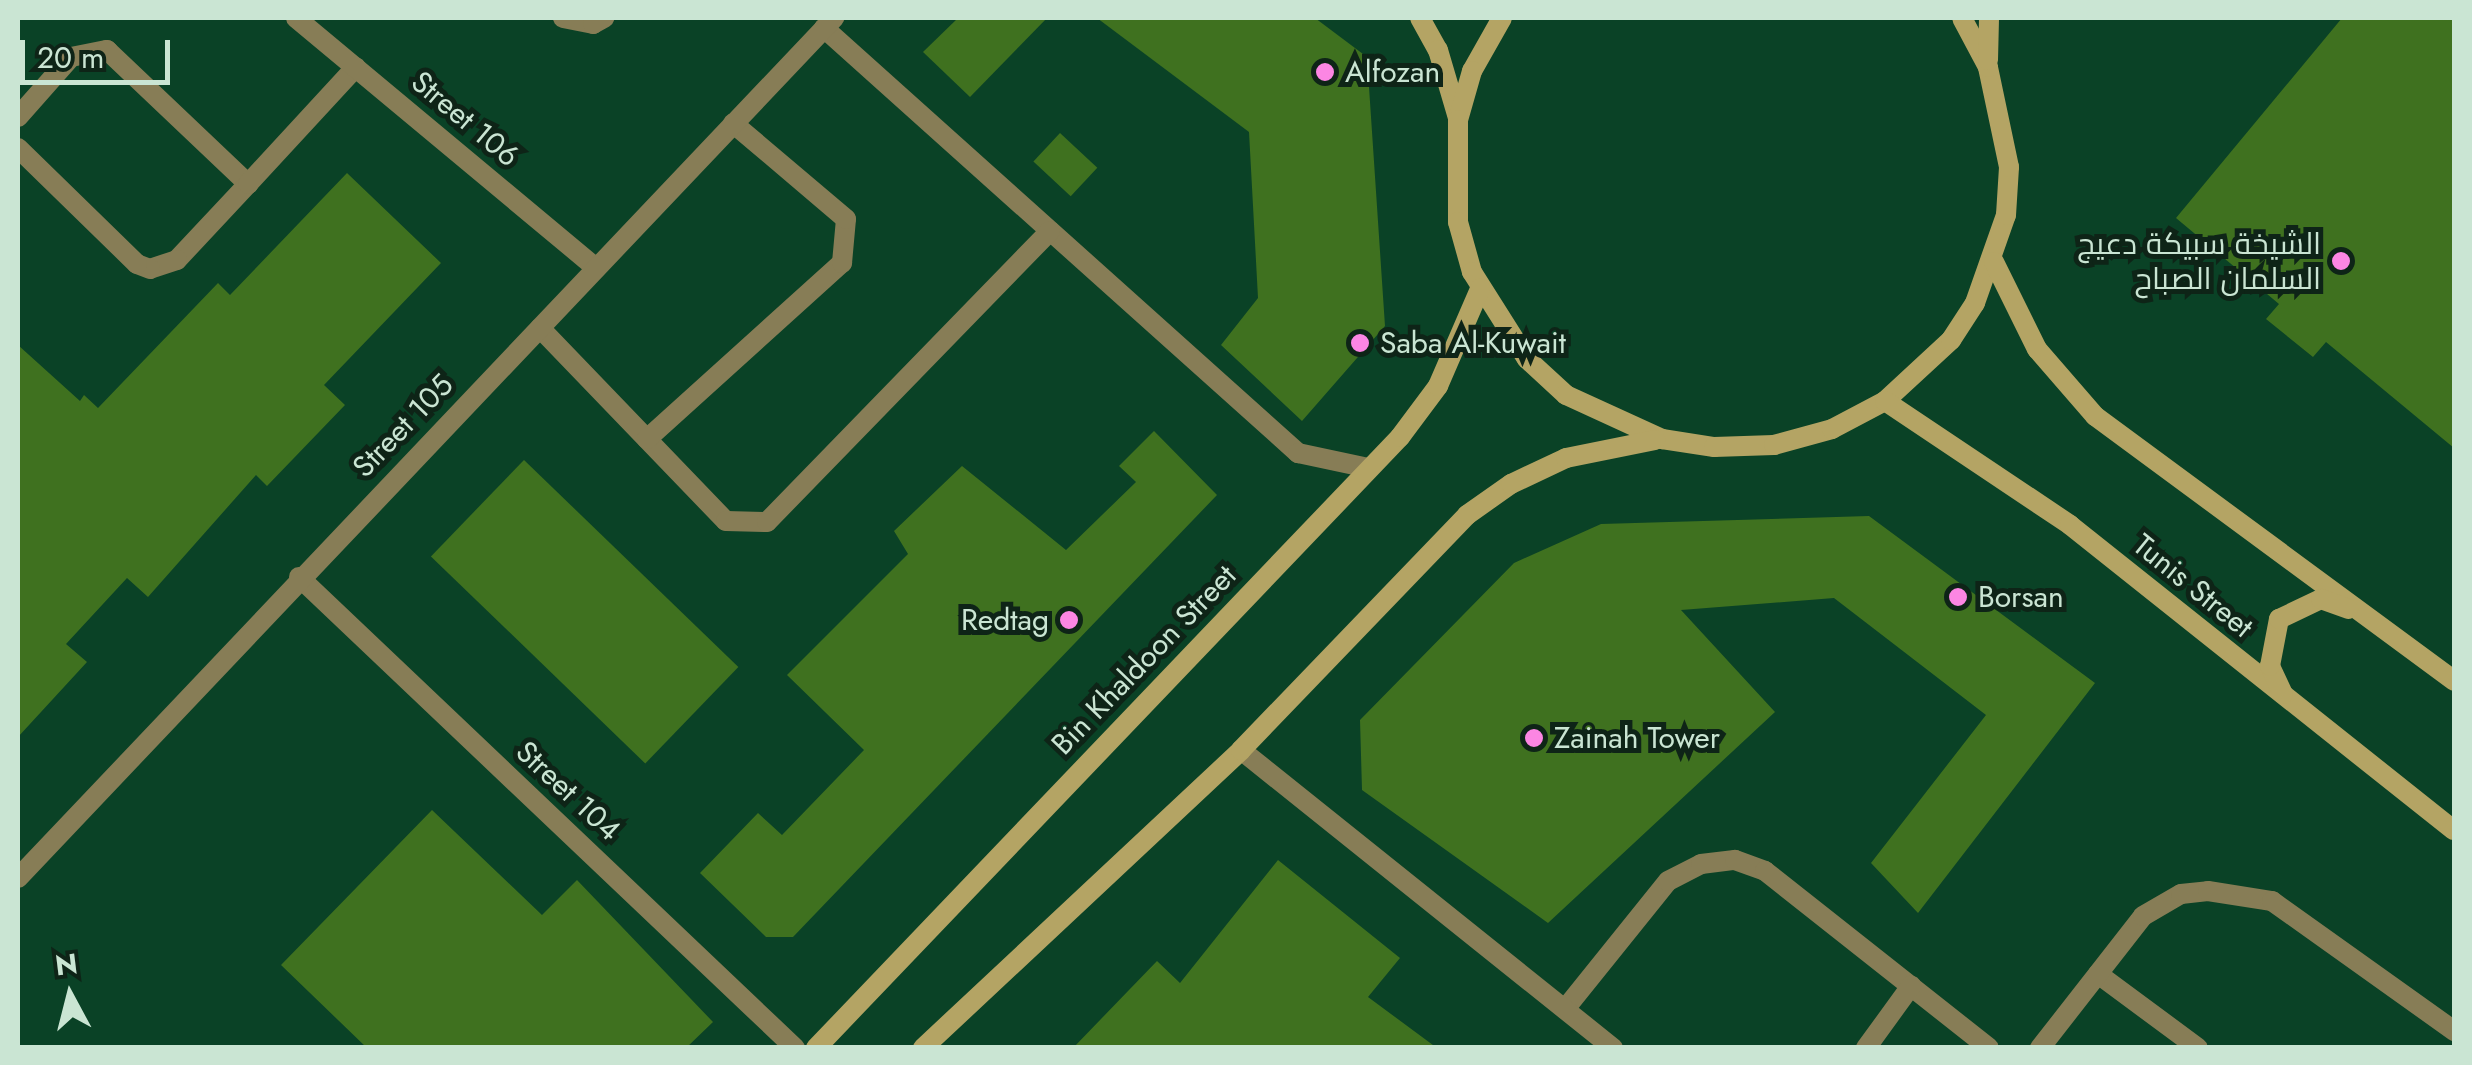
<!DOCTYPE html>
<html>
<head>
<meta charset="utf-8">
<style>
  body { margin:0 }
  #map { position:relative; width:2472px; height:1065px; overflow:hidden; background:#0a4226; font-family:Jost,Cairo,sans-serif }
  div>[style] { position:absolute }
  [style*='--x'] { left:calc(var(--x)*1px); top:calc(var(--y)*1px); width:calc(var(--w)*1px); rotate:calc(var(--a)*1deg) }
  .building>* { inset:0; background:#3f711f; transform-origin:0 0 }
  .lane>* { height:20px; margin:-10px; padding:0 10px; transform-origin:10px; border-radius:10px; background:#877d56 }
  .street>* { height:20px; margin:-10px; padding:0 10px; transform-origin:10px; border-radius:10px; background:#877d56 }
  .secondary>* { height:20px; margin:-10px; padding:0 10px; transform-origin:10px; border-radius:10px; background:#b4a464 }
  .dots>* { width:28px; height:28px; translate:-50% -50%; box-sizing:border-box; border:5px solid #0e2417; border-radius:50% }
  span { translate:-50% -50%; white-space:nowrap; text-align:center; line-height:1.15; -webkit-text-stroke:10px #0e2417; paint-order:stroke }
  .poi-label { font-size:30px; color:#cae5d3 }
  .left { translate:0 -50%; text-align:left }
  .right { translate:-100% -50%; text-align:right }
  .street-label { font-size:30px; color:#cae5d3 }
  .frame { position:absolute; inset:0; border:20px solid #cae5d3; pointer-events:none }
  .north { position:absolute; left:20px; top:945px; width:100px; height:100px; -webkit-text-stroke:8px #0e2417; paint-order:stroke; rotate:353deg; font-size:28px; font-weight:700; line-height:40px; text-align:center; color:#cae5d3 }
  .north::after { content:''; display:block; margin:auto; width:35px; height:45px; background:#cae5d3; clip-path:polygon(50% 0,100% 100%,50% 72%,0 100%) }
  .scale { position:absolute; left:20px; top:40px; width:150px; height:45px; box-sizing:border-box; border:5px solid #cae5d3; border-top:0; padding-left:12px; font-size:30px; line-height:35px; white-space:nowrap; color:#cae5d3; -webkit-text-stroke:8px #0e2417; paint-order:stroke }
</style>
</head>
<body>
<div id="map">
  <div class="building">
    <i style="clip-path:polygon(958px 18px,1047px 18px,970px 97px,923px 52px)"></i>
    <i style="clip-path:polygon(1097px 18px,1315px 18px,1367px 57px,1385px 326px,1302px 421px,1221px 345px,1258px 298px,1249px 132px)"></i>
    <i style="clip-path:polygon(2342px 18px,2454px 18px,2454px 448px,2326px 342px,2313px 357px,2266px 319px,2279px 304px,2176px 218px)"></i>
    <i style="left:1060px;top:133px;width:51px;height:39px;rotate:43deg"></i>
    <i style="clip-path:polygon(347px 173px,441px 263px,324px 385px,345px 405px,267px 486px,256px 475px,148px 597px,127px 578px,66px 644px,87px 662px,18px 737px,18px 345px,80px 401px,84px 395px,98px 408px,218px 283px,230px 295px)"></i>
    <i style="clip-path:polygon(1154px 431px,1217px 495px,793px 937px,766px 937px,700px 873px,758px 813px,782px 835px,864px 750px,787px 675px,908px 554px,894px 531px,962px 466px,1066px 550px,1136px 482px,1119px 466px)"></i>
    <i style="left:524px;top:460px;width:298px;height:134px;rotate:44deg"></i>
    <i style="clip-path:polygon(1869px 516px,2095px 683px,1918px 913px,1871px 863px,1986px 715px,1834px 598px,1681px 610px,1775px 712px,1548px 923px,1362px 790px,1360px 720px,1514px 563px,1601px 524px)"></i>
    <i style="clip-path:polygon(432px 810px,542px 915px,577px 880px,713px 1022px,686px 1048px,367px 1048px,281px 965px)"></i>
    <i style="clip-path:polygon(1278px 860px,1400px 958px,1368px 997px,1437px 1048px,1073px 1048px,1157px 961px,1180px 983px)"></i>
  </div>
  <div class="lane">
    <i style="--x:563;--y:18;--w:31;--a:11"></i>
    <i style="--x:593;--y:24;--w:13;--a:-29"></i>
    <i style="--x:824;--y:28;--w:637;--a:41.88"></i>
    <i style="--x:1298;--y:453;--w:72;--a:12.1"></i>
    <i style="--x:18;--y:117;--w:80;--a:-48.5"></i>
    <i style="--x:71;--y:57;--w:37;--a:-11"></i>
    <i style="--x:107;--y:50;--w:195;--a:43.5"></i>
    <i style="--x:248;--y:184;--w:104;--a:133.1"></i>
    <i style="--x:177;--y:260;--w:28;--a:162"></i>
    <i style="--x:150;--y:269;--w:14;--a:-159"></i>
    <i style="--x:137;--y:264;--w:166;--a:-135.7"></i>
    <i style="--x:248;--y:184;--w:159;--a:-47.3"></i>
    <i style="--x:540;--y:328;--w:268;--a:46.1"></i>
    <i style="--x:726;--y:521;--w:41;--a:1.4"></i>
    <i style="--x:767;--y:522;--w:406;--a:-45.8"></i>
    <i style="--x:647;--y:439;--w:263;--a:-42.1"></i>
    <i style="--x:842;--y:263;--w:44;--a:-84.8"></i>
    <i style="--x:846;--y:219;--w:148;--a:-139.7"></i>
    <i style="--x:2098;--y:974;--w:124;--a:36.5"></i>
    <i style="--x:1565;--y:1009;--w:164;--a:-51.2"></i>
    <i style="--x:1668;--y:881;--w:37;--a:-27"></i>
    <i style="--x:1701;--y:864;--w:34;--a:-7"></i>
    <i style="--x:1735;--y:860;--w:32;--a:20"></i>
    <i style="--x:1765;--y:871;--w:285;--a:38.3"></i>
    <i style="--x:1866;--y:1048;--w:77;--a:-54"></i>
    <i style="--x:2040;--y:1048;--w:167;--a:-52"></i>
    <i style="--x:2143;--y:916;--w:44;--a:-30.1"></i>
    <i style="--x:2181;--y:894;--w:27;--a:-6"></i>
    <i style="--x:2208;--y:891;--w:65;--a:8.9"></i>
    <i style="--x:2272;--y:901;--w:224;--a:35.5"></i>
  </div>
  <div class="street">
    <i style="--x:296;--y:18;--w:389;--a:39.8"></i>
    <i style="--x:299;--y:577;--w:684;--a:43.52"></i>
    <i style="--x:1241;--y:750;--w:477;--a:38.7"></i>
    <i style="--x:18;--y:878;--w:1186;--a:-46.5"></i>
  </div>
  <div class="secondary">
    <i style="--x:1420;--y:18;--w:37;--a:61"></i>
    <i style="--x:1438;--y:50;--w:71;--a:73.6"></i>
    <i style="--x:1502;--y:18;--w:61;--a:119.5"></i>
    <i style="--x:1472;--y:71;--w:51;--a:105.9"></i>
    <i style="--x:1458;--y:120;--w:102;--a:90"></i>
    <i style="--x:1458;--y:222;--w:52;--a:74.4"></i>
    <i style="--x:1472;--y:272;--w:103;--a:57.7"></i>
    <i style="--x:1527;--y:359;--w:53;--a:42.7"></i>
    <i style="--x:1566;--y:395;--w:106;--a:24.6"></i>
    <i style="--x:1662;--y:439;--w:53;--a:8.7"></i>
    <i style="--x:1714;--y:447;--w:60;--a:-1.9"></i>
    <i style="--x:1774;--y:445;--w:60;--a:-15.4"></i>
    <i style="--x:1832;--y:429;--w:60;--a:-27.8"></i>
    <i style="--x:1885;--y:401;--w:90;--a:-42.7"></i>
    <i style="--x:1951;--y:340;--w:44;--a:-57"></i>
    <i style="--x:1975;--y:303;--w:93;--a:-70.6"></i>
    <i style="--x:2006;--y:215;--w:48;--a:-86.4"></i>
    <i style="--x:2009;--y:167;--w:102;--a:-101.9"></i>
    <i style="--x:1988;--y:67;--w:55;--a:-118"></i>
    <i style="--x:1988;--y:60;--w:42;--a:-88.6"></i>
    <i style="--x:1994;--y:262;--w:97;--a:63.7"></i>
    <i style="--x:2037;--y:349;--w:89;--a:49.1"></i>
    <i style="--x:2095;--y:416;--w:446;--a:36.4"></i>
    <i style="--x:1885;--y:401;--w:223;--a:33.8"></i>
    <i style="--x:2070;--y:525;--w:490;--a:38.5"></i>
    <i style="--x:2283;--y:694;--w:31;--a:-115"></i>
    <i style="--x:2270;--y:666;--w:48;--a:-79.2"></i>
    <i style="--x:2279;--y:619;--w:47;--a:-25.5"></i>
    <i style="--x:2321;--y:599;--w:29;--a:20"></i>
    <i style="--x:816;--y:1048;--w:845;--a:-46.29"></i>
    <i style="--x:1400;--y:437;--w:64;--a:-53.3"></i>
    <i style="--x:1438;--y:386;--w:106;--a:-66.6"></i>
    <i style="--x:923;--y:1048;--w:436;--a:-43.1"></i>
    <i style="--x:1241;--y:750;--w:326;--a:-46.1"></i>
    <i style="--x:1467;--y:515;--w:54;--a:-35.2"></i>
    <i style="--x:1511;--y:484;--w:61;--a:-25.3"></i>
    <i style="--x:1566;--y:458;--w:91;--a:-11.4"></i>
  </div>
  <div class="dots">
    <i style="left:1325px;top:72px;background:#fc86e3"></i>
    <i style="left:2341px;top:261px;background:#fc86e3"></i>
    <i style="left:1360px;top:343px;background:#fc86e3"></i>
    <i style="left:1958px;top:597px;background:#fc86e3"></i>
    <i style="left:1069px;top:620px;background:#fc86e3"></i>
    <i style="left:1534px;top:738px;background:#fc86e3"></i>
  </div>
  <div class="poi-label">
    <span class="left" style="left:1345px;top:72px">Alfozan</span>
    <span class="right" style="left:2321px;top:261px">الشيخة سبيكة دعيج<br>السلمان الصباح</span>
    <span class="left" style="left:1380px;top:343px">Saba Al-Kuwait</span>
    <span class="left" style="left:1978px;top:597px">Borsan</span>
    <span class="right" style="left:1049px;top:620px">Redtag</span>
    <span class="left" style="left:1554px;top:738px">Zainah Tower</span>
  </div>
  <div class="street-label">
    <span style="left:465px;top:119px;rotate:40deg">Street 106</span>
    <span style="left:403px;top:426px;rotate:-46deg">Street 105</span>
    <span style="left:2193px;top:586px;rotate:39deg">Tunis Street</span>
    <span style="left:1144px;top:660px;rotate:-46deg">Bin Khaldoon Street</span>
    <span style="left:568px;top:791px;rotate:43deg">Street 104</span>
  </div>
  <div class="frame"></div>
  <div class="north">N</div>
  <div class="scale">20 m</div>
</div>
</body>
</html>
